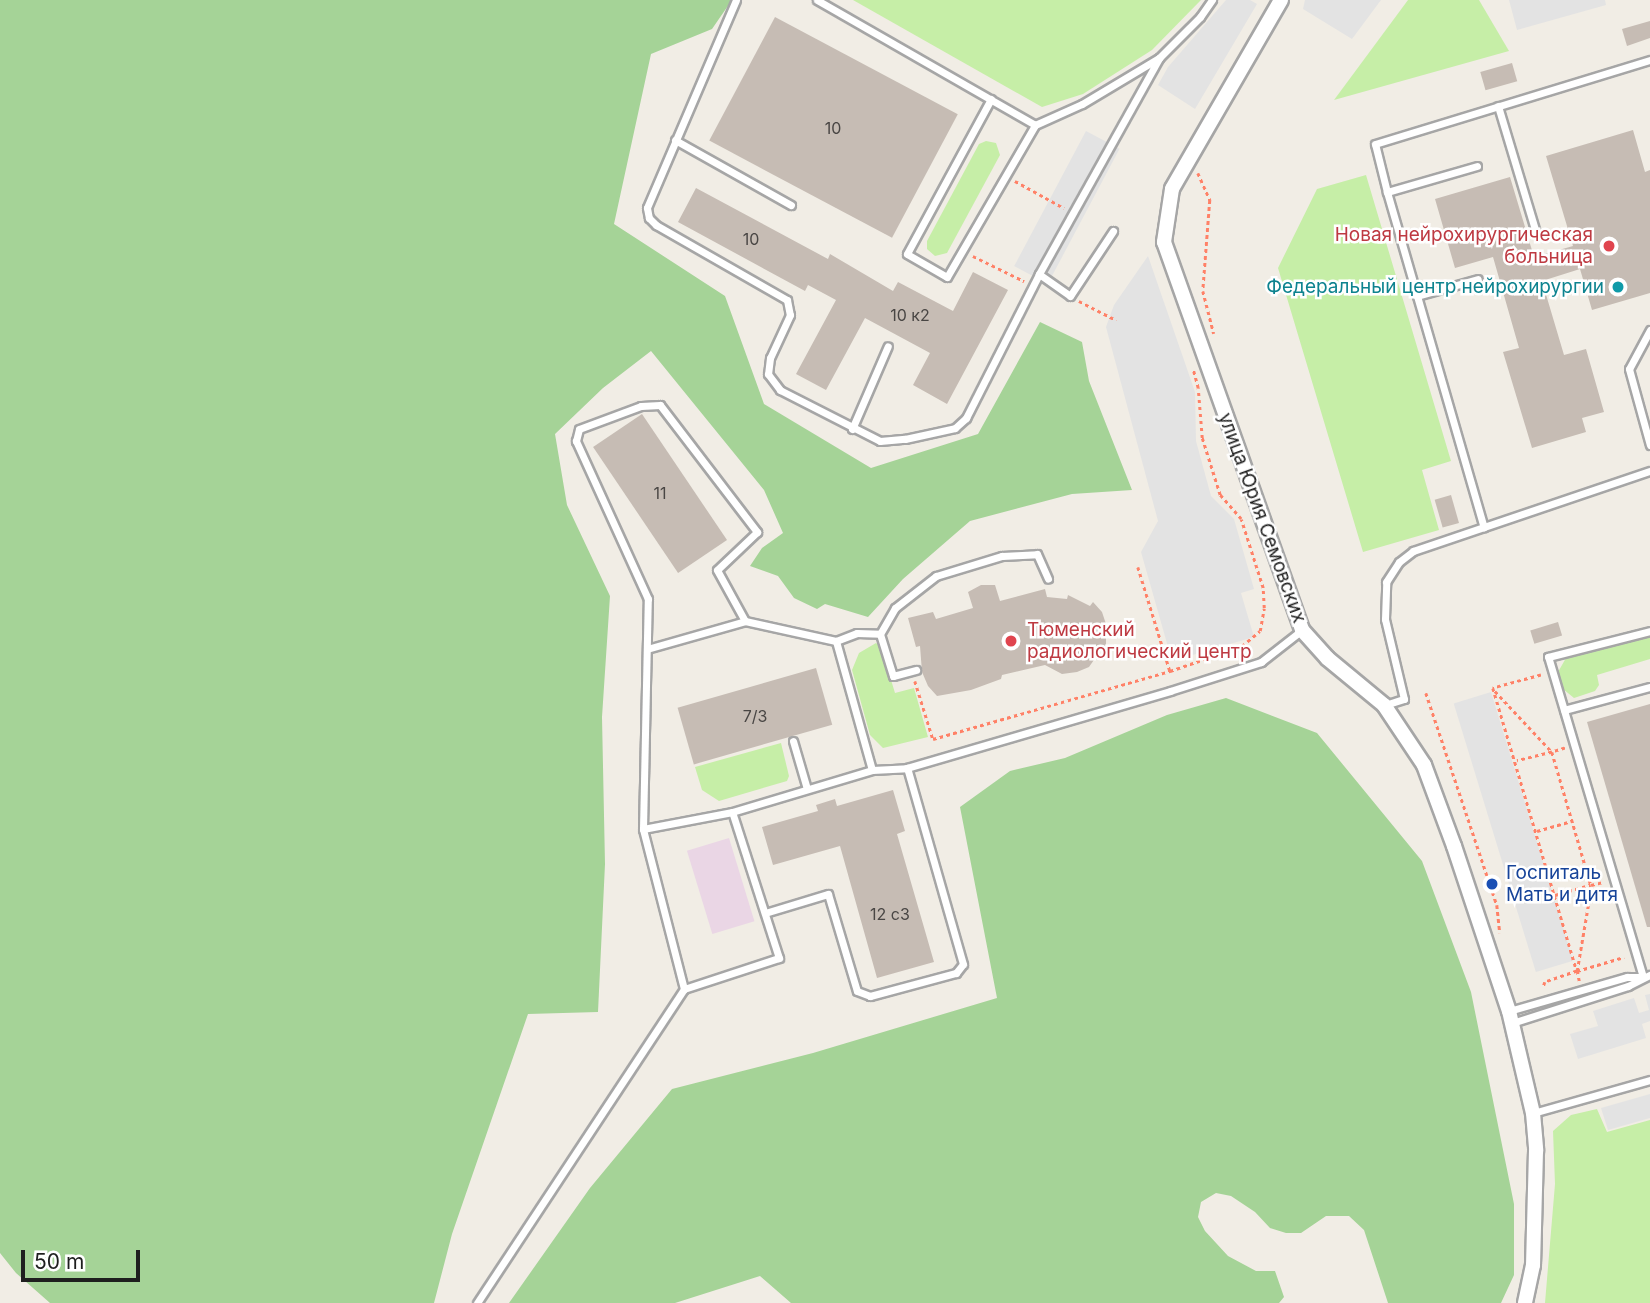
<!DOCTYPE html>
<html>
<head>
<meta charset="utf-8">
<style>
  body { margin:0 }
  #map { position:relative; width:1650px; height:1303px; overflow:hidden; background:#f1ede5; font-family:Inter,sans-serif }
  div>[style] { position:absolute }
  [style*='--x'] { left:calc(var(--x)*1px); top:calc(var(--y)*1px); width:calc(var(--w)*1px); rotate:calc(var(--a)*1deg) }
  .industrial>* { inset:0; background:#ead6e5; transform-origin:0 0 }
  .grass>* { inset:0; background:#c6eea7 }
  .forest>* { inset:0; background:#a5d397 }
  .parking>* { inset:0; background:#e3e3e3; transform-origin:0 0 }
  .building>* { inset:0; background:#c6bcb4; transform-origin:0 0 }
  .path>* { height:2.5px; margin-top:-1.25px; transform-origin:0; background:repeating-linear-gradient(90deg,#ff8167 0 3.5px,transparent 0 7px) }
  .roads { filter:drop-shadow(2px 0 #a6a6a6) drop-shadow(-2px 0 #a6a6a6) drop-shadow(0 2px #a6a6a6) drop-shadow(0 -2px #a6a6a6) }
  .service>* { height:7px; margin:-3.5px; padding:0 3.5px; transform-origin:3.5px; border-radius:3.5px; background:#fff }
  .minor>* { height:14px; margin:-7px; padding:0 7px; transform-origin:7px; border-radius:7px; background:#fff }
  .dots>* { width:19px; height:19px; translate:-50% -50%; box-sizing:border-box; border:4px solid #fff; border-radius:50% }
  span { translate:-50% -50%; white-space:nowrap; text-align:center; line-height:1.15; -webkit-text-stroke:5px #fff; paint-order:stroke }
  .number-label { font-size:16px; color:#494644 }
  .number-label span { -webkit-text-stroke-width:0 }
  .health-label { font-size:19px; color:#be3a42 }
  .right { translate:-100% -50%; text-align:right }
  .left { translate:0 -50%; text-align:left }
  .culture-label { font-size:19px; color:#0d838f }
  .street-label { font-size:19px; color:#1f1f1f }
  .transit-label { font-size:19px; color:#164399 }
  .scale { position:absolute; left:21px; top:1250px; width:119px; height:32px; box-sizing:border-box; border:4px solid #1f1f1f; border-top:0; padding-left:9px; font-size:21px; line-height:24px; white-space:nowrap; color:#1f1f1f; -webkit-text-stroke:5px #fff; paint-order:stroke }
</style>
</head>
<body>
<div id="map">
  <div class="industrial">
    <i style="left:729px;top:838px;width:87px;height:44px;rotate:73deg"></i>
  </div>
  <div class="grass">
    <i style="clip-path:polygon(853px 0,1201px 0,1152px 50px,1083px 94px,1042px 107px)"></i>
    <i style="clip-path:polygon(1408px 0,1479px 0,1509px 51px,1334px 100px)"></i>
    <i style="clip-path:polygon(986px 141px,996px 143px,1000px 155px,947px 253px,935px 256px,927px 249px,927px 241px,979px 144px)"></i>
    <i style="clip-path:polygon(1366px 175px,1451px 461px,1422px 470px,1439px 530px,1363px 552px,1278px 268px,1317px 189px)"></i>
    <i style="clip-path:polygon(1650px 634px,1650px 659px,1597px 675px,1599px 685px,1595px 691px,1574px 698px,1563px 689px,1558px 672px,1566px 658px)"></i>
    <i style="clip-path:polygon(876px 643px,881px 647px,895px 693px,914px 688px,928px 737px,883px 748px,870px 735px,852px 670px,859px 653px)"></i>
    <i style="clip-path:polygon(781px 743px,789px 776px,787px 781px,719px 801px,702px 790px,695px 767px)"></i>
    <i style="clip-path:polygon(1597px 1109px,1607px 1132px,1650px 1120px,1650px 1303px,1545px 1303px,1555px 1184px,1553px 1131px,1571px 1115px)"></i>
  </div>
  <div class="forest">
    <i style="clip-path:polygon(0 0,732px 0,712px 29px,651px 54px,614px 224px,725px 296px,764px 404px,871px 468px,978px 434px,1040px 322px,1082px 342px,1089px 381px,1132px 490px,1072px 494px,970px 521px,903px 579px,868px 617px,825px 604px,817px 609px,794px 598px,778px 576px,750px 566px,762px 548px,783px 533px,764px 490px,651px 351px,603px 388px,555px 434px,567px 505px,610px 596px,602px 717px,605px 864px,598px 1012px,528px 1014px,452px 1234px,434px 1303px,50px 1303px,16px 1273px,0 1253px)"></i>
    <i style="clip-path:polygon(1226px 698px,1317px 733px,1422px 861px,1471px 992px,1514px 1204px,1514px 1275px,1501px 1303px,1388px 1303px,1364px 1230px,1349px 1216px,1326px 1216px,1301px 1233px,1286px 1233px,1270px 1228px,1255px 1212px,1231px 1196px,1216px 1193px,1201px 1202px,1198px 1217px,1205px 1231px,1228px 1256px,1256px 1271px,1275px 1271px,1284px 1297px,1279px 1303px,791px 1303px,760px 1276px,675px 1303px,509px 1303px,590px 1188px,672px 1089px,813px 1053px,997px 998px,960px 807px,1010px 771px,1065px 758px,1167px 715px)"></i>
  </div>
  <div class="parking">
    <i style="clip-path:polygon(1226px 0,1250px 0,1257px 4px,1195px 109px,1158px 85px,1168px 67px)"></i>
    <i style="clip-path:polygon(1305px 0,1381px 0,1352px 39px,1303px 9px)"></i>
    <i style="clip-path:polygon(1509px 0,1605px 0,1606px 5px,1517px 30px)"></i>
    <i style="left:1086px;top:131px;width:38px;height:153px;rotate:28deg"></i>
    <i style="clip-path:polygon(1148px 256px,1195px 392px,1196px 441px,1211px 496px,1234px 519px,1254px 589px,1241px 593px,1254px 637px,1172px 661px,1141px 552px,1158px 521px,1106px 327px,1114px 305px)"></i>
    <i style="left:1491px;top:692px;width:281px;height:39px;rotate:73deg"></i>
    <i style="clip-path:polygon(1650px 994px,1650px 1021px,1642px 1024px,1646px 1038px,1578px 1059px,1570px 1034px,1598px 1026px,1593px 1011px,1634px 998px,1639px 1013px,1649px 1010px,1645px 995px)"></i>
    <i style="clip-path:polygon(1650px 1094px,1650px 1118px,1608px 1130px,1601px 1108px)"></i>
  </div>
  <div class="building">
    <i style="left:775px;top:17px;width:207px;height:140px;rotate:28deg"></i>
    <i style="clip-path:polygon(1650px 21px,1650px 38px,1627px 46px,1622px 29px)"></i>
    <i style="left:1512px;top:63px;width:19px;height:33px;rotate:74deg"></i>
    <i style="clip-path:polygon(1633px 130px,1645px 172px,1650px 170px,1650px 293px,1592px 310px,1580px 269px,1542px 281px,1564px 355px,1586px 349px,1604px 412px,1582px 418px,1586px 432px,1532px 448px,1503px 352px,1519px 348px,1493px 257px,1455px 268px,1435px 199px,1510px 177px,1534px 257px,1573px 246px,1546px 156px)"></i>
    <i style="clip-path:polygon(696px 188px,828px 259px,830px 254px,893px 291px,898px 282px,953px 311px,973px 272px,1008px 290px,947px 404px,913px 385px,930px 353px,865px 318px,826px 390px,796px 374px,836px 300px,808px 285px,805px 291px,678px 222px)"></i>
    <i style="left:642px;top:414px;width:152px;height:59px;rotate:56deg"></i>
    <i style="left:1451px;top:495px;width:29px;height:17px;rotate:74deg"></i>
    <i style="clip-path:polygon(981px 585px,995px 585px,1000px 601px,1045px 589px,1047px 597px,1067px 599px,1068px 595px,1090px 606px,1093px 602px,1102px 612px,1106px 624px,1106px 648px,1103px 647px,1089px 667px,1077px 672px,1062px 674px,1045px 665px,1002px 675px,1001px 679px,971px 690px,937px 696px,928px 686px,922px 672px,920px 646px,916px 647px,908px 618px,933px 612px,936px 619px,973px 608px,968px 592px)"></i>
    <i style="left:1558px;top:622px;width:14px;height:29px;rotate:73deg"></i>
    <i style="left:816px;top:668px;width:59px;height:144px;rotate:74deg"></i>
    <i style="clip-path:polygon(1650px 704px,1650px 927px,1647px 927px,1587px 722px)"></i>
    <i style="clip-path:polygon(893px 790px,905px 831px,897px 834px,934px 962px,877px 978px,840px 846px,773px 865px,762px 827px,818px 811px,816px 805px,835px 799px,837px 806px)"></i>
  </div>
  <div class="path">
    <i style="--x:1198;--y:173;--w:30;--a:66"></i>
    <i style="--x:1210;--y:200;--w:91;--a:94.4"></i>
    <i style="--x:1203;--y:291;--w:44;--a:75.7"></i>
    <i style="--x:1015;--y:181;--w:56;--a:28.9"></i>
    <i style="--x:973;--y:256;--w:57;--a:26.1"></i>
    <i style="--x:1079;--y:301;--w:42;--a:27.2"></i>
    <i style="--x:1138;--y:567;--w:109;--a:72.9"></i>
    <i style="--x:1170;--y:671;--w:76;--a:-19.1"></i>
    <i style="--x:1242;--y:646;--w:23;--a:-40"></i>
    <i style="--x:1260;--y:631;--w:23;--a:-80"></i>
    <i style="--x:1264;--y:608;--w:20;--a:-93"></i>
    <i style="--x:1263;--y:588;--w:72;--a:-107.7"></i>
    <i style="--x:1241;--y:519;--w:32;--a:-131"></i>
    <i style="--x:1220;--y:495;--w:60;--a:-107.5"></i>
    <i style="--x:1202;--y:438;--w:50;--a:-94.6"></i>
    <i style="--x:1198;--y:388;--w:20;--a:-105"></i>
    <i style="--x:1541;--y:675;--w:50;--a:164.8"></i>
    <i style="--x:1493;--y:688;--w:295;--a:73.5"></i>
    <i style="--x:1577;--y:971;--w:34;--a:161"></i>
    <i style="--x:1545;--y:982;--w:6;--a:108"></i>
    <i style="--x:915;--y:681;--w:61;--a:72.8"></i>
    <i style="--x:933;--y:739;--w:247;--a:-16"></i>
    <i style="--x:1495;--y:691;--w:83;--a:46.9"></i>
    <i style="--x:1552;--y:752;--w:36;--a:166"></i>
    <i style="--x:1426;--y:693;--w:224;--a:71.5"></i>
    <i style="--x:1497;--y:905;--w:28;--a:84"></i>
    <i style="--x:1565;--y:748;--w:14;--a:163"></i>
    <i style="--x:1552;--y:752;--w:139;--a:73.7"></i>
    <i style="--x:1591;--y:885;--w:12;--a:-14"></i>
    <i style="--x:1537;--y:831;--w:37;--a:-16"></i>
    <i style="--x:1555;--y:895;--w:37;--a:-16"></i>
    <i style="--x:1577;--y:971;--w:49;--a:-16.6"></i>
    <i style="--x:1579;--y:981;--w:10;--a:-101"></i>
    <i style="--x:1577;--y:971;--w:84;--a:-80.4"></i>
  </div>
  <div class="roads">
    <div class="service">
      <i style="--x:736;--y:0;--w:226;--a:113.2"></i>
      <i style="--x:647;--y:208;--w:10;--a:79"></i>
      <i style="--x:649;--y:218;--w:10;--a:45"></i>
      <i style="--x:656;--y:225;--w:151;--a:29.8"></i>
      <i style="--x:787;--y:300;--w:15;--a:79"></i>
      <i style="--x:790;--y:315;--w:47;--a:114.9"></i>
      <i style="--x:770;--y:358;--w:16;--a:97"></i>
      <i style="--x:768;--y:374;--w:20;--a:53"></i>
      <i style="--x:780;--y:390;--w:112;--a:27"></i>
      <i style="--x:880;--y:441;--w:25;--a:-5"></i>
      <i style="--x:905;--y:439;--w:51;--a:-12.4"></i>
      <i style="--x:955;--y:428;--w:15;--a:-42"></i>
      <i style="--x:966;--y:418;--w:161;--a:-63.1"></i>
      <i style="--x:1039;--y:274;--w:247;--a:-60.9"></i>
      <i style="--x:817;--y:0;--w:251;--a:29.8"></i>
      <i style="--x:991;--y:99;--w:176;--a:118.5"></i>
      <i style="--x:907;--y:254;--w:46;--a:29.9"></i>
      <i style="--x:947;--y:277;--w:176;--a:-59.9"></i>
      <i style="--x:1035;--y:125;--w:51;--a:-24.1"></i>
      <i style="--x:1082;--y:104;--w:90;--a:-30.9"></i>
      <i style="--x:1159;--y:58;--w:58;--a:-45"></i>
      <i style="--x:1200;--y:17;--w:21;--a:-55"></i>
      <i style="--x:1498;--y:106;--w:133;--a:73.3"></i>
      <i style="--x:675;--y:140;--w:133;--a:29.3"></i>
      <i style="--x:1477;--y:166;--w:94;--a:163.9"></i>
      <i style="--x:1387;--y:192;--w:349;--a:73.9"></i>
      <i style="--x:1387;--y:192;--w:49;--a:-104"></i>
      <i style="--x:1375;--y:144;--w:288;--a:-17"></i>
      <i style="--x:1039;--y:274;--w:38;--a:35"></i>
      <i style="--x:1070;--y:296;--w:78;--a:-56.5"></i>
      <i style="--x:1417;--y:296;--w:63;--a:-15.6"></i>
      <i style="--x:1650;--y:330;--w:44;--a:118.3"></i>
      <i style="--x:1629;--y:369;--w:79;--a:74.6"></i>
      <i style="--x:852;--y:429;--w:90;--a:-66.6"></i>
      <i style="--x:880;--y:634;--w:44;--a:72.8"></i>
      <i style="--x:893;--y:676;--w:24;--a:-15"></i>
      <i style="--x:647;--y:649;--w:102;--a:-15.9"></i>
      <i style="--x:745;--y:621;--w:93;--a:12.4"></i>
      <i style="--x:1385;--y:705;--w:20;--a:-18"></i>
      <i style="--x:1404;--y:699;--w:82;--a:-103.4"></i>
      <i style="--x:1385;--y:619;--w:37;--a:-88"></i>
      <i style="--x:1386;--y:582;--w:24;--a:-57"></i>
      <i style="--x:1399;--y:562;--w:18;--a:-38"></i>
      <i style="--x:1413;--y:551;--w:250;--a:-18.7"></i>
      <i style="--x:1564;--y:710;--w:89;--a:-15"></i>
      <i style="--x:793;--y:741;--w:50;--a:73.7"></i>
      <i style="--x:872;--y:770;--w:134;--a:-105.6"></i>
      <i style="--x:836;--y:641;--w:22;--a:-21"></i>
      <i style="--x:857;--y:633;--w:23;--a:2"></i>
      <i style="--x:880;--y:634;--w:30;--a:-60"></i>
      <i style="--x:895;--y:608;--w:52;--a:-38"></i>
      <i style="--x:936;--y:576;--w:69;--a:-16.9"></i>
      <i style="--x:1002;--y:556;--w:35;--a:-3"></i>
      <i style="--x:1037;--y:554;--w:27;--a:66"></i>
      <i style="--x:643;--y:829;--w:230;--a:-88.8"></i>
      <i style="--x:648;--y:599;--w:174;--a:-114.5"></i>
      <i style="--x:576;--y:441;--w:12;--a:-76"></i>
      <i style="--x:579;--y:429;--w:66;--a:-20.4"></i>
      <i style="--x:641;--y:406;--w:19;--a:-3"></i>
      <i style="--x:660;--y:405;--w:160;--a:52.6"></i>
      <i style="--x:757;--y:532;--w:55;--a:136.5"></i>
      <i style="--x:717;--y:570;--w:58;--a:61.2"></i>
      <i style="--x:765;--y:913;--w:66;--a:-16.8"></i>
      <i style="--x:828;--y:894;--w:101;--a:73.4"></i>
      <i style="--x:857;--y:991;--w:14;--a:21"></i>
      <i style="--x:870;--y:996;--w:89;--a:-15"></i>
      <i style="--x:956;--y:973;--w:11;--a:-52"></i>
      <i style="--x:963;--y:964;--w:204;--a:-105.9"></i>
      <i style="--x:1643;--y:977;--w:334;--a:-106.5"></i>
      <i style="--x:1548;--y:657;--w:105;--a:-14.3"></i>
      <i style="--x:684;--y:989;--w:100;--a:-18.1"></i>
      <i style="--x:779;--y:958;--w:153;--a:-107.8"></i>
      <i style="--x:1509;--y:1011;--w:123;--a:-16.1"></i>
      <i style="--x:1627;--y:977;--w:15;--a:0"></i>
      <i style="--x:1512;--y:1023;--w:122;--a:-17.7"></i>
      <i style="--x:1628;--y:986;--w:25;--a:-27"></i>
      <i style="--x:1533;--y:1113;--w:122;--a:-15.8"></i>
      <i style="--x:477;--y:1303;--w:376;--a:-56.6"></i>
      <i style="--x:684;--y:989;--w:165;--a:-104.4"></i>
      <i style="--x:643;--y:829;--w:91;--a:-10.8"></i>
      <i style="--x:732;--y:812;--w:146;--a:-16.7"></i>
      <i style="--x:872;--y:770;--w:35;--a:-3"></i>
      <i style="--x:907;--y:768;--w:274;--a:-16.3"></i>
      <i style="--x:1170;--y:691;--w:96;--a:-17.7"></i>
      <i style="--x:1261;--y:662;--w:52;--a:-38"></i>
    </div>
    <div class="minor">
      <i style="--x:1281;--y:0;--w:218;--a:120"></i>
      <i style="--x:1172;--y:189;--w:54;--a:98.6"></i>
      <i style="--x:1164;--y:242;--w:412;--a:70.4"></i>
      <i style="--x:1302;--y:630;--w:38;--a:48"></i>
      <i style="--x:1327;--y:658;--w:74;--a:39.5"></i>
      <i style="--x:1384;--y:705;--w:72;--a:56.3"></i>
      <i style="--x:1424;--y:765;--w:86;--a:69.7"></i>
      <i style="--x:1454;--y:846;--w:174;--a:71.6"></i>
      <i style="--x:1509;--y:1011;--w:105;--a:76.8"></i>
      <i style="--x:1533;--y:1113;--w:38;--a:85"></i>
      <i style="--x:1536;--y:1151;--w:114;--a:91.5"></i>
      <i style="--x:1533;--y:1265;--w:39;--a:102"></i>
    </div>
  </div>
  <div class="dots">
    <i style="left:1609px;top:246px;background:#e0444e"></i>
    <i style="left:1618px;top:287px;background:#0f9aa8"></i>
    <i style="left:1011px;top:641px;background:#e0444e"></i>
    <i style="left:1492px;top:884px;background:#1a4fb4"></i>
  </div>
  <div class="number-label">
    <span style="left:833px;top:128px">10</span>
    <span style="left:751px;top:239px">10</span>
    <span style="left:910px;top:315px">10 к2</span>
    <span style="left:660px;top:493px">11</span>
    <span style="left:755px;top:716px">7/3</span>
    <span style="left:890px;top:914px">12 с3</span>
  </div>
  <div class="health-label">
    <span class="right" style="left:1593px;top:246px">Новая нейрохирургическая<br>больница</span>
    <span class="left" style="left:1027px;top:641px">Тюменский<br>радиологический центр</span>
  </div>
  <div class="culture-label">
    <span class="right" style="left:1604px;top:287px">Федеральный центр нейрохирургии</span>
  </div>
  <div class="street-label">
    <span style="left:1262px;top:518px;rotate:70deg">улица Юрия Семовских</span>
  </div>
  <div class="transit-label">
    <span class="left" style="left:1506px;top:884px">Госпиталь<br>Мать и дитя</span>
  </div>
  <div class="scale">50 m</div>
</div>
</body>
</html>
